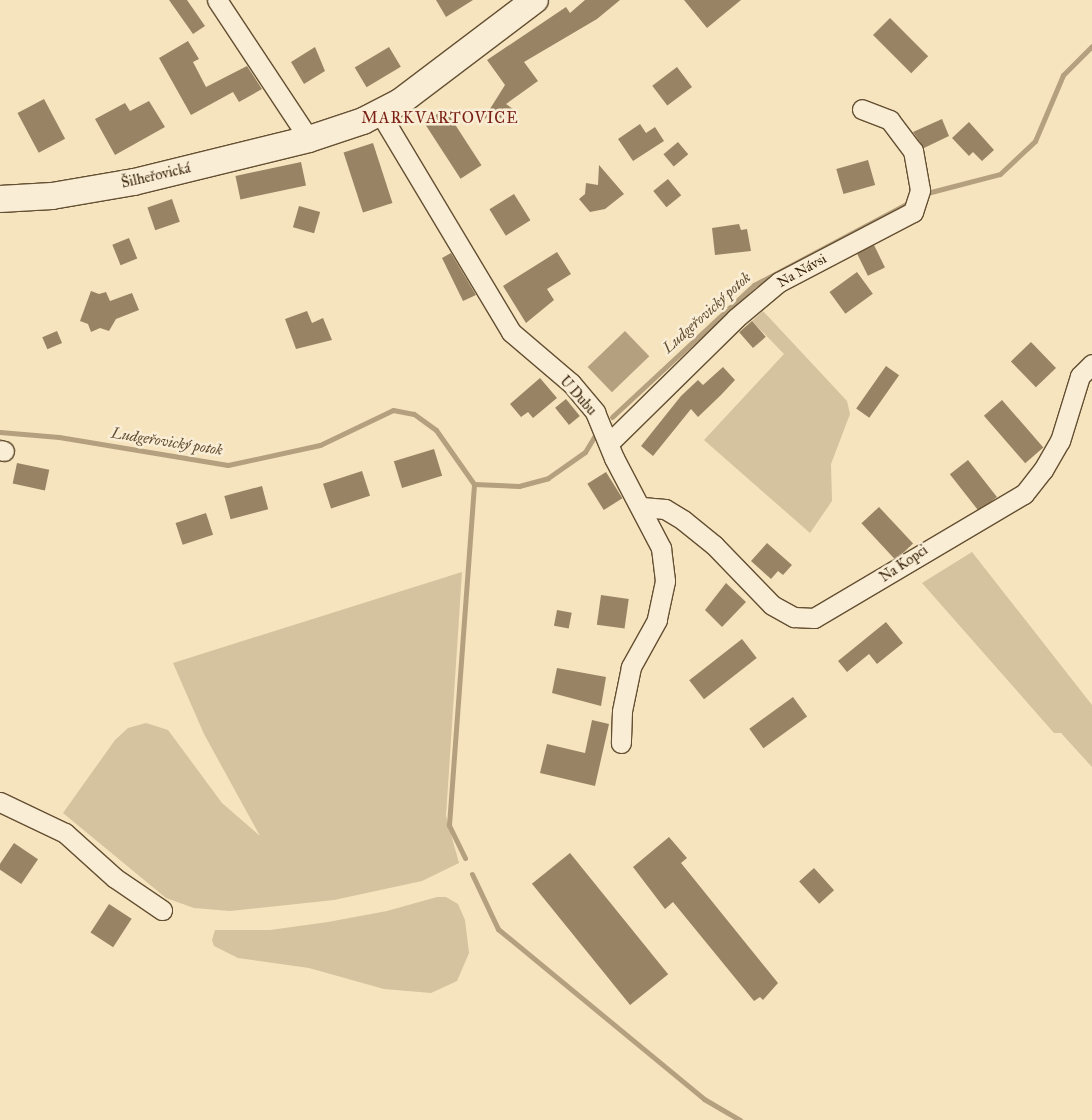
<!DOCTYPE html>
<html>
<head>
<meta charset="utf-8">
<style>
  body { margin:0 }
  #map { position:relative; width:1092px; height:1120px; overflow:hidden; background:#f6e4be; font-family:"IM FELL Great Primer",serif }
  div>[style] { position:absolute }
  [style*='--x'] { left:calc(var(--x)*1px); top:calc(var(--y)*1px); width:calc(var(--w)*1px); rotate:calc(var(--a)*1deg) }
  .green>* { inset:0; background:#d5c29e }
  .water>* { inset:0; background:#b4a07e; transform-origin:0 0 }
  .stream>* { height:5px; margin:-2.5px; padding:0 2.5px; transform-origin:2.5px; border-radius:2.5px; background:#b4a07e }
  .building>* { inset:0; background:#988464; transform-origin:0 0 }
  .roads { filter:drop-shadow(1px 0 #644f32) drop-shadow(-1px 0 #644f32) drop-shadow(0 1px #644f32) drop-shadow(0 -1px #644f32) }
  .street>* { height:19px; margin:-9.5px; padding:0 9.5px; transform-origin:9.5px; border-radius:9.5px; background:#f9edd5 }
  .secondary>* { height:26px; margin:-13px; padding:0 13px; transform-origin:13px; border-radius:13px; background:#f9edd5 }
  span { translate:-50% -50%; white-space:nowrap; text-align:center; line-height:1.15; -webkit-text-stroke:5px #f9edd5; paint-order:stroke }
  .street-label { font-size:14px; color:#331d03 }
  .water-label { font-size:15px; color:#604b2e; font-style:italic }
  .quarter-label { font-size:16px; color:#7a1f14; letter-spacing:1px }
</style>
</head>
<body>
<div id="map">
  <div class="green">
    <i style="clip-path:polygon(763px 311px,847px 401px,850px 414px,831px 464px,832px 501px,810px 533px,704px 440px,784px 354px,752px 321px)"></i>
    <i style="clip-path:polygon(972px 552px,1092px 705px,1092px 767px,1061px 733px,1054px 733px,922px 583px)"></i>
    <i style="clip-path:polygon(462px 572px,446px 816px,459px 863px,422px 881px,334px 900px,230px 911px,194px 908px,166px 898px,63px 813px,115px 740px,128px 728px,146px 723px,168px 730px,222px 803px,260px 836px,204px 734px,173px 663px)"></i>
    <i style="clip-path:polygon(437px 897px,446px 897px,458px 904px,465px 920px,469px 953px,457px 981px,431px 993px,384px 989px,309px 968px,238px 958px,214px 946px,212px 940px,215px 930px,270px 930px,328px 922px,387px 911px)"></i>
  </div>
  <div class="water">
    <i style="left:625px;top:331px;width:35px;height:52px;rotate:46deg"></i>
  </div>
  <div class="stream">
    <i style="--x:927;--y:193;--w:75;--a:-14.6"></i>
    <i style="--x:1000;--y:174;--w:48;--a:-43.3"></i>
    <i style="--x:1035;--y:141;--w:72;--a:-67"></i>
    <i style="--x:1063;--y:75;--w:41;--a:-45"></i>
    <i style="--x:612;--y:417;--w:194;--a:-42.9"></i>
    <i style="--x:754;--y:285;--w:177;--a:-28"></i>
    <i style="--x:0;--y:432;--w:59;--a:4.8"></i>
    <i style="--x:59;--y:437;--w:171;--a:9.4"></i>
    <i style="--x:228;--y:465;--w:94;--a:-12.3"></i>
    <i style="--x:320;--y:445;--w:81;--a:-25.6"></i>
    <i style="--x:393;--y:410;--w:21;--a:11"></i>
    <i style="--x:414;--y:414;--w:27;--a:36"></i>
    <i style="--x:436;--y:430;--w:66;--a:54.9"></i>
    <i style="--x:474;--y:484;--w:45;--a:2.5"></i>
    <i style="--x:519;--y:486;--w:30;--a:-15"></i>
    <i style="--x:548;--y:478;--w:45;--a:-35.1"></i>
    <i style="--x:585;--y:452;--w:23;--a:-59"></i>
    <i style="--x:465;--y:858;--w:37;--a:-116"></i>
    <i style="--x:449;--y:825;--w:342;--a:-85.8"></i>
    <i style="--x:472;--y:874;--w:61;--a:64.7"></i>
    <i style="--x:498;--y:929;--w:267;--a:39.5"></i>
    <i style="--x:704;--y:1099;--w:42;--a:30.3"></i>
  </div>
  <div class="building">
    <i style="clip-path:polygon(169px 0,187px 0,205px 26px,193px 34px)"></i>
    <i style="clip-path:polygon(436px 0,473px 0,446px 17px)"></i>
    <i style="clip-path:polygon(585px 0,620px 0,597px 19px,524px 62px,538px 81px,506px 104px,513px 109px,505px 121px,493px 113px,483px 120px,505px 85px,487px 60px,566px 7px,570px 13px)"></i>
    <i style="clip-path:polygon(684px 0,741px 0,707px 28px)"></i>
    <i style="left:890px;top:18px;width:54px;height:24px;rotate:45deg"></i>
    <i style="clip-path:polygon(188px 41px,199px 59px,193px 62px,206px 87px,247px 66px,262px 89px,239px 102px,233px 92px,191px 115px,159px 58px)"></i>
    <i style="clip-path:polygon(315px 47px,325px 71px,304px 84px,291px 62px)"></i>
    <i style="left:389px;top:47px;width:23px;height:40px;rotate:59deg"></i>
    <i style="left:677px;top:67px;width:25px;height:31px;rotate:53deg"></i>
    <i style="left:44px;top:99px;width:45px;height:30px;rotate:62deg"></i>
    <i style="clip-path:polygon(149px 101px,165px 127px,115px 155px,95px 119px,125px 103px,130px 111px)"></i>
    <i style="left:445px;top:109px;width:67px;height:25px;rotate:57deg"></i>
    <i style="clip-path:polygon(942px 119px,949px 136px,924px 148px,913px 132px)"></i>
    <i style="clip-path:polygon(969px 122px,994px 150px,982px 161px,973px 152px,969px 156px,952px 138px)"></i>
    <i style="clip-path:polygon(640px 124px,646px 133px,655px 127px,664px 141px,633px 161px,618px 139px)"></i>
    <i style="left:678px;top:142px;width:16px;height:19px;rotate:50deg"></i>
    <i style="left:373px;top:143px;width:63px;height:31px;rotate:72deg"></i>
    <i style="left:868px;top:160px;width:26px;height:33px;rotate:74deg"></i>
    <i style="left:301px;top:162px;width:24px;height:67px;rotate:78deg"></i>
    <i style="clip-path:polygon(599px 165px,624px 194px,605px 209px,590px 212px,579px 199px,585px 194px,586px 183px,598px 185px)"></i>
    <i style="left:668px;top:179px;width:21px;height:19px;rotate:51deg"></i>
    <i style="left:514px;top:194px;width:31px;height:29px;rotate:58deg"></i>
    <i style="left:172px;top:199px;width:24px;height:26px;rotate:71deg"></i>
    <i style="left:299px;top:206px;width:22px;height:22px;rotate:16deg"></i>
    <i style="clip-path:polygon(739px 224px,741px 230px,747px 229px,751px 251px,715px 255px,712px 228px)"></i>
    <i style="left:129px;top:238px;width:22px;height:18px;rotate:68deg"></i>
    <i style="left:874px;top:245px;width:25px;height:19px;rotate:64deg"></i>
    <i style="clip-path:polygon(557px 252px,571px 274px,547px 289px,554px 300px,526px 323px,503px 286px)"></i>
    <i style="clip-path:polygon(451px 253px,476px 295px,463px 301px,442px 258px)"></i>
    <i style="left:857px;top:272px;width:27px;height:34px;rotate:54deg"></i>
    <i style="clip-path:polygon(91px 291px,99px 294px,106px 292px,110px 301px,132px 293px,139px 310px,116px 319px,109px 331px,100px 328px,91px 332px,88px 324px,80px 321px)"></i>
    <i style="clip-path:polygon(307px 311px,312px 323px,323px 318px,332px 340px,296px 349px,285px 319px)"></i>
    <i style="left:752px;top:321px;width:21px;height:17px;rotate:49deg"></i>
    <i style="left:57px;top:331px;width:13px;height:16px;rotate:67deg"></i>
    <i style="left:1031px;top:342px;width:36px;height:28px;rotate:46deg"></i>
    <i style="left:886px;top:366px;width:16px;height:52px;rotate:35deg"></i>
    <i style="clip-path:polygon(723px 367px,735px 380px,721px 395px,698px 417px,691px 409px,653px 456px,641px 446px,681px 396px,698px 380px,703px 385px)"></i>
    <i style="clip-path:polygon(540px 378px,557px 398px,533px 418px,528px 412px,521px 417px,510px 404px)"></i>
    <i style="left:566px;top:399px;width:22px;height:14px;rotate:51deg"></i>
    <i style="left:1002px;top:400px;width:63px;height:24px;rotate:49deg"></i>
    <i style="left:434px;top:449px;width:28px;height:42px;rotate:73deg"></i>
    <i style="left:968px;top:460px;width:47px;height:23px;rotate:52deg"></i>
    <i style="left:17px;top:463px;width:33px;height:21px;rotate:12deg"></i>
    <i style="left:362px;top:471px;width:26px;height:41px;rotate:72deg"></i>
    <i style="left:606px;top:472px;width:31px;height:22px;rotate:58deg"></i>
    <i style="left:262px;top:486px;width:24px;height:39px;rotate:75deg"></i>
    <i style="left:879px;top:507px;width:50px;height:24px;rotate:47deg"></i>
    <i style="left:206px;top:513px;width:23px;height:32px;rotate:72deg"></i>
    <i style="clip-path:polygon(767px 543px,792px 565px,783px 575px,778px 571px,771px 579px,751px 561px)"></i>
    <i style="clip-path:polygon(726px 583px,746px 602px,722px 627px,705px 610px)"></i>
    <i style="left:601px;top:595px;width:28px;height:30px;rotate:8deg"></i>
    <i style="left:557px;top:610px;width:15px;height:16px;rotate:11deg"></i>
    <i style="clip-path:polygon(886px 622px,903px 643px,877px 664px,869px 654px,847px 672px,838px 661px)"></i>
    <i style="left:742px;top:639px;width:24px;height:67px;rotate:52deg"></i>
    <i style="clip-path:polygon(557px 668px,606px 677px,601px 706px,552px 693px)"></i>
    <i style="left:793px;top:697px;width:24px;height:54px;rotate:54deg"></i>
    <i style="clip-path:polygon(592px 720px,609px 724px,595px 786px,540px 773px,547px 744px,585px 753px)"></i>
    <i style="clip-path:polygon(669px 837px,687px 858px,681px 863px,778px 983px,763px 1000px,760px 997px,754px 1001px,673px 902px,665px 909px,633px 867px)"></i>
    <i style="left:14px;top:843px;width:29px;height:30px;rotate:34deg"></i>
    <i style="left:570px;top:853px;width:156px;height:49px;rotate:51deg"></i>
    <i style="left:814px;top:868px;width:30px;height:20px;rotate:48deg"></i>
    <i style="left:109px;top:904px;width:27px;height:34px;rotate:33deg"></i>
  </div>
  <div class="roads">
    <div class="street">
      <i style="--x:217;--y:0;--w:167;--a:56.5"></i>
      <i style="--x:380;--y:113;--w:255;--a:59.1"></i>
      <i style="--x:511;--y:332;--w:79;--a:40.4"></i>
      <i style="--x:571;--y:383;--w:38;--a:50"></i>
      <i style="--x:595;--y:412;--w:50;--a:67.6"></i>
      <i style="--x:614;--y:458;--w:102;--a:62.4"></i>
      <i style="--x:661;--y:548;--w:33;--a:83"></i>
      <i style="--x:665;--y:581;--w:40;--a:102"></i>
      <i style="--x:657;--y:620;--w:54;--a:119"></i>
      <i style="--x:631;--y:667;--w:45;--a:101.6"></i>
      <i style="--x:622;--y:711;--w:32;--a:92"></i>
      <i style="--x:609;--y:443;--w:178;--a:-44.5"></i>
      <i style="--x:736;--y:318;--w:56;--a:-39.9"></i>
      <i style="--x:779;--y:282;--w:151;--a:-27.6"></i>
      <i style="--x:913;--y:212;--w:23;--a:-72"></i>
      <i style="--x:920;--y:190;--w:40;--a:-100"></i>
      <i style="--x:913;--y:151;--w:39;--a:-127"></i>
      <i style="--x:890;--y:120;--w:30;--a:-159"></i>
      <i style="--x:0;--y:450;--w:4;--a:14"></i>
      <i style="--x:642;--y:507;--w:23;--a:5"></i>
      <i style="--x:665;--y:509;--w:21;--a:31"></i>
      <i style="--x:683;--y:520;--w:40;--a:39"></i>
      <i style="--x:714;--y:545;--w:83;--a:46"></i>
      <i style="--x:772;--y:605;--w:25;--a:29"></i>
      <i style="--x:794;--y:617;--w:20;--a:3"></i>
      <i style="--x:814;--y:618;--w:244;--a:-30.6"></i>
      <i style="--x:1024;--y:494;--w:31;--a:-52"></i>
      <i style="--x:1043;--y:470;--w:34;--a:-60"></i>
      <i style="--x:1060;--y:441;--w:68;--a:-72.9"></i>
      <i style="--x:1080;--y:376;--w:17;--a:-45"></i>
      <i style="--x:0;--y:802;--w:72;--a:25.5"></i>
      <i style="--x:65;--y:833;--w:67;--a:42"></i>
      <i style="--x:115;--y:878;--w:57;--a:34.2"></i>
    </div>
    <div class="secondary">
      <i style="--x:0;--y:199;--w:52;--a:-3.3"></i>
      <i style="--x:52;--y:196;--w:83;--a:-9.7"></i>
      <i style="--x:134;--y:182;--w:180;--a:-13.8"></i>
      <i style="--x:309;--y:139;--w:57;--a:-18.4"></i>
      <i style="--x:363;--y:121;--w:42;--a:-27.2"></i>
      <i style="--x:400;--y:102;--w:169;--a:-37.1"></i>
    </div>
  </div>
  <div class="street-label">
    <span style="left:156px;top:176px;rotate:-13deg">Šilheřovická</span>
    <span style="left:802px;top:271px;rotate:-29deg">Na Návsi</span>
    <span style="left:578px;top:396px;rotate:48deg">U Dubu</span>
    <span style="left:904px;top:564px;rotate:-34deg">Na Kopci</span>
  </div>
  <div class="water-label">
    <span style="left:707px;top:313px;rotate:-42deg">Ludgeřovický potok</span>
    <span style="left:167px;top:442px;rotate:9deg">Ludgeřovický potok</span>
  </div>
  <div class="quarter-label">
    <span style="left:440px;top:118px">MARKVARTOVICE</span>
  </div>
</div>
</body>
</html>
